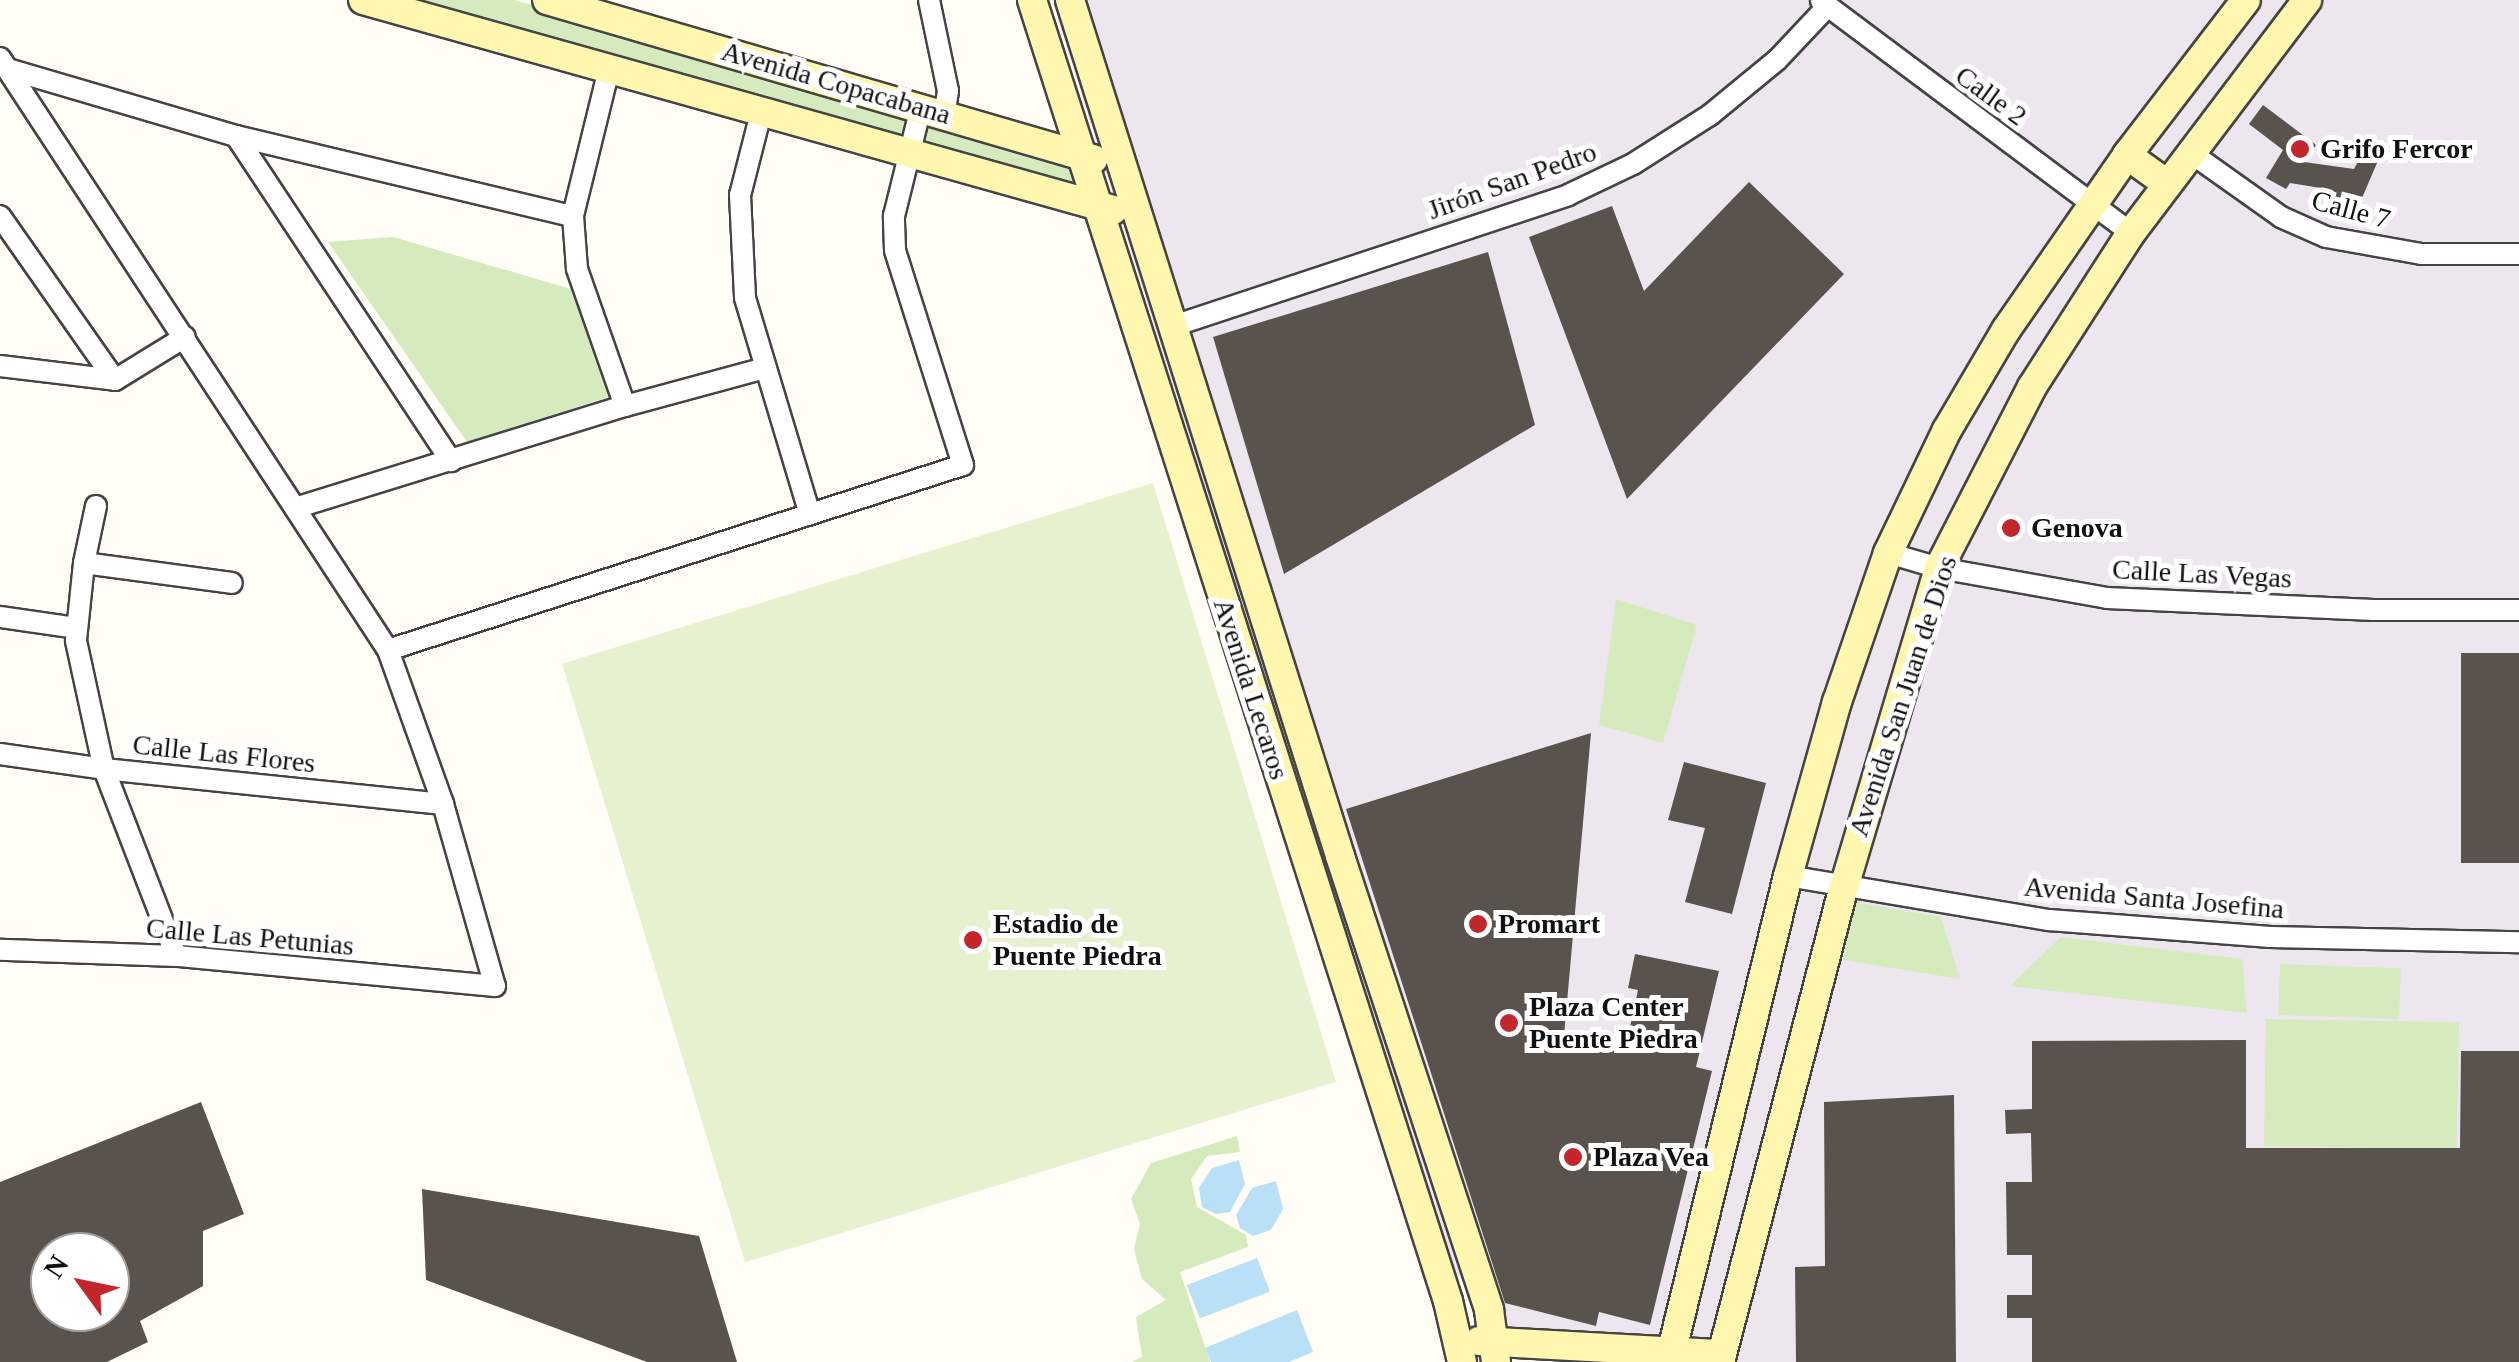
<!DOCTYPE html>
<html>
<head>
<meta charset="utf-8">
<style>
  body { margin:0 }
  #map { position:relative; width:2519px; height:1362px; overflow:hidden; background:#fffdf5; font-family:Georgia,serif }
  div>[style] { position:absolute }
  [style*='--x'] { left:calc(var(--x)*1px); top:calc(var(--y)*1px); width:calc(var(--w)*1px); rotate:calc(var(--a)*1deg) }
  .industrial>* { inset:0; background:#eee6ef }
  .green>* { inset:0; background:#d5ebbd; transform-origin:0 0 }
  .pitch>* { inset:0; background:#e6f2cf; transform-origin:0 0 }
  .water>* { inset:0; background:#b9e0f7; transform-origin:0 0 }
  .building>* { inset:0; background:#5a524d; transform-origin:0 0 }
  .roads { filter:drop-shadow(2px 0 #444) drop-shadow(-2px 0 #444) drop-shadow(0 2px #444) drop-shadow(0 -2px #444) }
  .minor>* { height:20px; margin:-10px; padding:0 10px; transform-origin:10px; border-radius:10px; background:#fff }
  .secondary>* { height:28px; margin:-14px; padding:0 14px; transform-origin:14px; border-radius:14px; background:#fff6b0 }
  .dots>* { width:28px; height:28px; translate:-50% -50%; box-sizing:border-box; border:5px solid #fff; border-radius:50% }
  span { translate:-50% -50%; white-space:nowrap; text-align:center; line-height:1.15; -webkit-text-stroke:10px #fff; paint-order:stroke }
  .street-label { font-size:28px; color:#111 }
  .poi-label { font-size:28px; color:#111; font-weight:700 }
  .left { translate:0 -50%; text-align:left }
  .north { position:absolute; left:30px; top:1232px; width:100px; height:100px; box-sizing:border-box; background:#fff; border:2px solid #a0a0a0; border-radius:50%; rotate:303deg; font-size:28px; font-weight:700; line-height:40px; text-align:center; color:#111 }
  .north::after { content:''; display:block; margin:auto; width:35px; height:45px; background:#c4262e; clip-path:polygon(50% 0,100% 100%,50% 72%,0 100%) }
</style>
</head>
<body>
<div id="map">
  <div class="industrial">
    <i style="clip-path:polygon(1052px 0,2519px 0,2519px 1362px,1697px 1362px,1672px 1349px,1509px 1326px,1449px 1266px)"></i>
  </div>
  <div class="green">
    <i style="clip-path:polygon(399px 0,514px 0,916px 112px,908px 144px)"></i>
    <i style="clip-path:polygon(925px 112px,1080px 161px,1094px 202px,915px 148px)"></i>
    <i style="clip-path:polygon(393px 237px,571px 289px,608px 397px,467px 442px,328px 242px)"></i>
    <i style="clip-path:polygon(1616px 599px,1697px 625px,1663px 743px,1599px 725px)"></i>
    <i style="clip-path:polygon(1854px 902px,1941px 917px,1960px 979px,1843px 960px)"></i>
    <i style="clip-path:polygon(2061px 937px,2242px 959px,2247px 1013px,2010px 986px)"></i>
    <i style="left:2280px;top:964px;width:121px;height:51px;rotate:2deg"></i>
    <i style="left:2266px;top:1019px;width:193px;height:127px;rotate:1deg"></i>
    <i style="clip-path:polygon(1237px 1136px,1240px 1152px,1207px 1156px,1191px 1179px,1197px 1207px,1246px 1235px,1248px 1247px,1180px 1272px,1210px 1362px,1132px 1362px,1142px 1357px,1136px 1317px,1166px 1300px,1142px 1279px,1134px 1249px,1140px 1224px,1131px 1199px,1151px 1163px)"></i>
  </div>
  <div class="pitch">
    <i style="left:1153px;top:483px;width:626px;height:618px;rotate:73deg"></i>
  </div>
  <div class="water">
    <i style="clip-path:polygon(1239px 1160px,1245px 1184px,1230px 1212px,1216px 1214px,1202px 1207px,1199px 1188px,1212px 1168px)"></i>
    <i style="clip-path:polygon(1276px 1181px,1283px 1209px,1271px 1230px,1253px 1236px,1240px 1228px,1236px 1215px,1252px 1188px)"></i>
    <i style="left:1257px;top:1258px;width:36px;height:75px;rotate:69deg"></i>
    <i style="clip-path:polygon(1297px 1310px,1313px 1352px,1289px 1362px,1211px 1362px,1205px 1348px)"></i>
  </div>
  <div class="building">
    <i style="clip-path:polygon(2263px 105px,2316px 145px,2304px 162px,2354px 169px,2370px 139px,2383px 149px,2353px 219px,2332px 213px,2335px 202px,2329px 199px,2333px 190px,2290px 183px,2286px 189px,2266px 178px,2283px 150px,2249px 124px)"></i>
    <i style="clip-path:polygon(1749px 182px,1844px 274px,1627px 499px,1529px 237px,1612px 206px,1644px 291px)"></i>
    <i style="clip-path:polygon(1488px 252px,1535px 425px,1284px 574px,1213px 337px)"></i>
    <i style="left:2461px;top:653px;width:58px;height:210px"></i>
    <i style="clip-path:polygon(1591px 733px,1564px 1036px,1625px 1050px,1638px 990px,1628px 988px,1635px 954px,1719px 971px,1696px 1067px,1712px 1071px,1650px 1325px,1599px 1312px,1596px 1326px,1505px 1303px,1346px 809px)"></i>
    <i style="clip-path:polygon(1684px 762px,1766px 783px,1732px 914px,1685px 902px,1705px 828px,1668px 820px)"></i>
    <i style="clip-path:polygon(2246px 1040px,2246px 1148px,2460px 1148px,2461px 1051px,2519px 1051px,2519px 1362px,2032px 1362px,2032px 1318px,2007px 1318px,2007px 1295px,2032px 1295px,2032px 1255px,2007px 1255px,2006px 1182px,2032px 1182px,2031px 1133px,2006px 1134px,2005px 1110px,2032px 1109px,2032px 1041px)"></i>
    <i style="clip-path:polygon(1954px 1095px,1956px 1362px,1796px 1362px,1795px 1267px,1825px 1266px,1824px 1102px)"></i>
    <i style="clip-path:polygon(evenodd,201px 1102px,244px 1214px,203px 1231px,203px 1286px,140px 1321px,148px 1342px,107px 1362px,0 1362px,0 1182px,201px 1102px,50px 1252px,110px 1252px,110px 1312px,50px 1312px,50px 1252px)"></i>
    <i style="clip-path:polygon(422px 1189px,699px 1236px,737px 1362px,647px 1362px,426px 1280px)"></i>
  </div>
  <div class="roads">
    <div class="minor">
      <i style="--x:929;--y:0;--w:93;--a:78.2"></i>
      <i style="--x:948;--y:91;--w:24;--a:99"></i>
      <i style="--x:1821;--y:1;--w:387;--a:36.8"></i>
      <i style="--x:0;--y:58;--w:708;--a:56.76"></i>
      <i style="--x:388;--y:650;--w:164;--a:70.3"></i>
      <i style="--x:443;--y:804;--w:189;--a:74.1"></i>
      <i style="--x:495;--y:986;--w:320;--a:-174.6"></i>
      <i style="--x:176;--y:956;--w:176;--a:-178"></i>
      <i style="--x:8;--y:69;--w:238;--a:16.4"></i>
      <i style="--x:236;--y:136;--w:346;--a:13.4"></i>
      <i style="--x:609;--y:69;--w:151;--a:103.8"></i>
      <i style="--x:573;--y:216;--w:53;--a:85.7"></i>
      <i style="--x:577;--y:269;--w:145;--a:70.7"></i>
      <i style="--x:762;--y:109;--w:89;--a:104.3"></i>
      <i style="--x:740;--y:195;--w:103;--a:87.2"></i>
      <i style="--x:745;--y:298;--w:226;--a:73.3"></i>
      <i style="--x:236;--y:136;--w:390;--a:56.5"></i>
      <i style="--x:2191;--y:153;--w:110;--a:35.4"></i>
      <i style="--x:2281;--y:217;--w:49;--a:24"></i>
      <i style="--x:2326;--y:237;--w:97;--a:10.1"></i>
      <i style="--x:2421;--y:254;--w:98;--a:0"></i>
      <i style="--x:0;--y:216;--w:200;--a:55"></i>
      <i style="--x:1173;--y:326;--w:416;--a:-18.3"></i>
      <i style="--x:1568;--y:195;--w:72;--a:-25.5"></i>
      <i style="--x:1633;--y:164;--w:91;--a:-32.5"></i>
      <i style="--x:1710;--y:115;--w:87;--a:-39.4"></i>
      <i style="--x:1777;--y:60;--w:73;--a:-46.7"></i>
      <i style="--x:0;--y:366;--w:116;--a:6.9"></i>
      <i style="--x:115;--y:380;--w:82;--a:-31.6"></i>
      <i style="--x:96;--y:506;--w:58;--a:101.9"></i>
      <i style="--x:84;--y:563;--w:78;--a:95.9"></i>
      <i style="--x:76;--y:641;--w:131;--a:77.7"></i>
      <i style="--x:104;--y:769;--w:200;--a:68.9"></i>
      <i style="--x:298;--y:507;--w:342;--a:-17.2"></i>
      <i style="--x:625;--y:406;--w:145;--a:-15.2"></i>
      <i style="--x:1888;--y:553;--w:53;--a:16.4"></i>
      <i style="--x:1939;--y:568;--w:171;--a:10.1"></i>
      <i style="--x:2107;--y:598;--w:267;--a:2.6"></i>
      <i style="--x:2374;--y:610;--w:145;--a:0"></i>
      <i style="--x:84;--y:563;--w:149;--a:7.7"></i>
      <i style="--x:0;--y:617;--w:77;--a:8.2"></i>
      <i style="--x:388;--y:650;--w:604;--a:-17.84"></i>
      <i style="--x:963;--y:465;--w:225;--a:-107.6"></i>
      <i style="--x:895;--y:250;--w:34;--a:-92"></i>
      <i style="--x:894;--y:216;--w:112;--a:-76.1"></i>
      <i style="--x:0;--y:754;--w:105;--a:8.2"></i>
      <i style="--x:104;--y:769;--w:341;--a:5.9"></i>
      <i style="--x:1788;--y:876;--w:265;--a:9.6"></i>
      <i style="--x:2049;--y:920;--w:222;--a:4.4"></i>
      <i style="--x:2270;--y:937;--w:249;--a:1.2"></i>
    </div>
    <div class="secondary">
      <i style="--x:363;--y:0;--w:779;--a:15.64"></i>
      <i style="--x:547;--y:0;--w:569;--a:16.24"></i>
      <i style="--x:1032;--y:0;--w:1366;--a:72.27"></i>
      <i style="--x:1448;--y:1301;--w:63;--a:77.1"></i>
      <i style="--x:1070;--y:0;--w:898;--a:72.49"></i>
      <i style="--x:1340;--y:856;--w:478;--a:71.8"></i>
      <i style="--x:1489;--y:1310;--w:52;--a:82.3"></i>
      <i style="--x:2127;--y:155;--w:49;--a:35.9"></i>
      <i style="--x:1479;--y:1341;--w:243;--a:3.1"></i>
      <i style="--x:1669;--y:1362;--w:500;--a:-76.24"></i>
      <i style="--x:1788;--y:876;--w:181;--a:-74.3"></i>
      <i style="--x:1837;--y:702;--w:157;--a:-71.1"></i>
      <i style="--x:1888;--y:553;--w:136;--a:-64.4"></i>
      <i style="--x:1947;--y:430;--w:116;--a:-59.5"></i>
      <i style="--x:2006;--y:330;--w:213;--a:-55.3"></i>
      <i style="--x:2127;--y:155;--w:195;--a:-52.5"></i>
      <i style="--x:1720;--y:1362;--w:491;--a:-75.4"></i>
      <i style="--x:1844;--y:887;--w:333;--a:-73.4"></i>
      <i style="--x:1939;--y:568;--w:203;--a:-62.8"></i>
      <i style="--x:2032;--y:387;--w:183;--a:-57.3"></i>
      <i style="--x:2131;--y:233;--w:292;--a:-52.9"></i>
    </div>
  </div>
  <div class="dots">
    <i style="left:2300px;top:149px;background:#c4262e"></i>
    <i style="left:2011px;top:528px;background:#c4262e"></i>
    <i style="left:1478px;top:924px;background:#c4262e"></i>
    <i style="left:973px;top:940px;background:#c4262e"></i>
    <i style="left:1509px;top:1023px;background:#c4262e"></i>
    <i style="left:1573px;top:1157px;background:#c4262e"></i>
  </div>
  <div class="street-label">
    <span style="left:836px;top:83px;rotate:16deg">Avenida Copacabana</span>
    <span style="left:1991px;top:96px;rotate:36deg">Calle 2</span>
    <span style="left:1512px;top:181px;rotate:-20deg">Jirón San Pedro</span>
    <span style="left:2351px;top:210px;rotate:15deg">Calle 7</span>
    <span style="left:2202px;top:574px;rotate:3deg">Calle Las Vegas</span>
    <span style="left:1251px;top:689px;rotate:72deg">Avenida Lecaros</span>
    <span style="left:1903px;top:696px;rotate:-72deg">Avenida San Juan de Dios</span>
    <span style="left:224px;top:754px;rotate:6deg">Calle Las Flores</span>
    <span style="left:2154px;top:898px;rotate:5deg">Avenida Santa Josefina</span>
    <span style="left:250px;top:937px;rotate:5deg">Calle Las Petunias</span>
  </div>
  <div class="poi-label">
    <span class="left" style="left:2320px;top:149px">Grifo Fercor</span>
    <span class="left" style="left:2031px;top:528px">Genova</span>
    <span class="left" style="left:993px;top:940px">Estadio de<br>Puente Piedra</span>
    <span class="left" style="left:1498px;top:924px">Promart</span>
    <span class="left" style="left:1529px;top:1023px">Plaza Center<br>Puente Piedra</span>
    <span class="left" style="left:1593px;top:1157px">Plaza Vea</span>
  </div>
  <div class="north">N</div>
</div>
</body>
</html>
